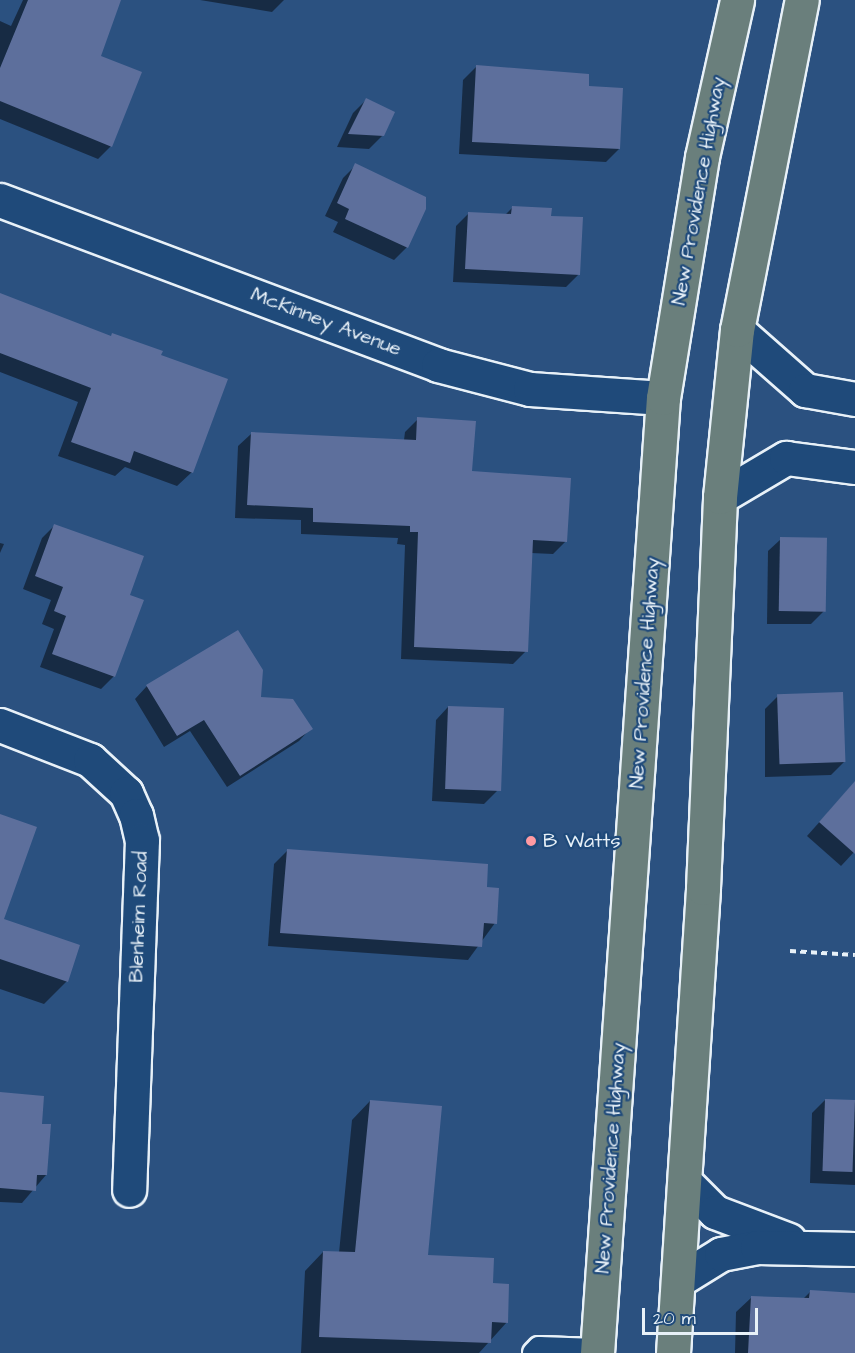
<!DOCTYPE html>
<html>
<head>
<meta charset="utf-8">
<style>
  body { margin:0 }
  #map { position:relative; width:855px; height:1353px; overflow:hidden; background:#2b5180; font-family:"Architects Daughter",sans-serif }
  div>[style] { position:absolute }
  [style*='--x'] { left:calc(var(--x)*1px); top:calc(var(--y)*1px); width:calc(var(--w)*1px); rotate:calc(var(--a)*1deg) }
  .shadow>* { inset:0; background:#0007 }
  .building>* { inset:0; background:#5d6f9c; transform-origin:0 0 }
  .path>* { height:4px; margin-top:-2px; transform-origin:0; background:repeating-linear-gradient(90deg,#e8f1f8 0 6px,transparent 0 10.5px) }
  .roads { filter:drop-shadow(2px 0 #e8f1f8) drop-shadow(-2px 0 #e8f1f8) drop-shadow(0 2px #e8f1f8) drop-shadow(0 -2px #e8f1f8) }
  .service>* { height:22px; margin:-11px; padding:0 11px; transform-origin:11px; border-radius:11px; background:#1f4a7a }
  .minor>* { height:33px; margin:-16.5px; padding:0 16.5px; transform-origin:16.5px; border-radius:16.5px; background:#1f4a7a }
  .trunk>* { height:33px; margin:-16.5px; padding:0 16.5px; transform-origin:16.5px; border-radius:16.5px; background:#6a7f7c }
  .dots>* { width:16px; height:16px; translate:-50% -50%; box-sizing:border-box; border:3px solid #1f4a7a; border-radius:50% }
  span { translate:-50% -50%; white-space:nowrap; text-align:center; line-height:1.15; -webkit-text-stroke:4.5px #1f4a7a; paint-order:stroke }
  .street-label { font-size:20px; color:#e8f1f8 }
  .poi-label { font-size:20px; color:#e8f1f8 }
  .left { translate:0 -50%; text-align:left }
  .scale { position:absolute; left:642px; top:1308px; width:116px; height:27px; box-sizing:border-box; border:3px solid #e8f1f8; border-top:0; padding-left:8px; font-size:18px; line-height:21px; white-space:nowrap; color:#e8f1f8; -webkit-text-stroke:4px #1f4a7a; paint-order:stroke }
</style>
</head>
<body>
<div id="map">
  <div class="shadow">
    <i style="clip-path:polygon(23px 0,57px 0,99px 56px,111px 146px,98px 159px,0 119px,0 21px,11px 26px)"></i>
    <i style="clip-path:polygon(200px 0,284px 0,272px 12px)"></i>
    <i style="clip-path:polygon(476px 67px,587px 87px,619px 149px,606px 162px,459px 154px,463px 80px)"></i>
    <i style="clip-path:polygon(366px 100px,382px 136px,369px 149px,337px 147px,353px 113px)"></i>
    <i style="clip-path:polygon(356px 165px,407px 247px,394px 260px,333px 232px,338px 222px,325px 216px,343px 178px)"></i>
    <i style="clip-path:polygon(512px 208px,549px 217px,579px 274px,566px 287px,453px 282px,456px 226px,469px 213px,505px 215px)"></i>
    <i style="clip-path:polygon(0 294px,159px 356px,192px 472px,177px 486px,125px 467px,115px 476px,58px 456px,78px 402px,0 372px)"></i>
    <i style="clip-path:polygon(418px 419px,471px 473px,566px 541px,553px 554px,531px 553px,526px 651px,513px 664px,401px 659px,405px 545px,397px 544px,398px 538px,301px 534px,301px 520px,235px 518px,238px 446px,251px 434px,404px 440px,405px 432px)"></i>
    <i style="clip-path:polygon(55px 525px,128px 596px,114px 676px,101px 689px,40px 667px,54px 629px,42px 624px,51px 600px,23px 589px,42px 538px)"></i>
    <i style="clip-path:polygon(781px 539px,824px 611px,811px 624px,767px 624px,768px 551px)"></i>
    <i style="clip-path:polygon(0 543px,4px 544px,0 553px)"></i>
    <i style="clip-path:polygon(147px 686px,260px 699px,311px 728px,299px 741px,227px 787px,190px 731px,164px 747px,135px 699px)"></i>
    <i style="clip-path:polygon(778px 696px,844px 762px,831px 775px,765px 777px,765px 709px)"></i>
    <i style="clip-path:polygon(448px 707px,497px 791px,484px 804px,432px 801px,436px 720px)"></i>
    <i style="clip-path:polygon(855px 782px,855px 851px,841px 866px,807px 836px)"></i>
    <i style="clip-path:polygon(0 816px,1px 925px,67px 981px,44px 1004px,0 989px)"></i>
    <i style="clip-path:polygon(287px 851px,485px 888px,495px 923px,468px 960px,268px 946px,274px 864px)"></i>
    <i style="clip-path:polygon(0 1094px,40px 1125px,46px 1175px,22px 1203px,0 1202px)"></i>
    <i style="clip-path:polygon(825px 1100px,855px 1102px,855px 1185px,810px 1183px,812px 1113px)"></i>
    <i style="clip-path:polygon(370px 1101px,426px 1257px,492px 1285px,507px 1322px,479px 1353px,301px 1353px,305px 1271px,323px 1252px,339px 1253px,352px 1120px)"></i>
    <i style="clip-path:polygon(810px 1292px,855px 1294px,855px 1353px,735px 1353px,736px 1312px,752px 1297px,803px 1299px)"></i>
  </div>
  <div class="building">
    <i style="clip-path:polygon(28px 0,121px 0,101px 56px,142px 72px,112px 147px,0 101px,0 68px)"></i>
    <i style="clip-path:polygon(476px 65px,589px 74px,589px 86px,623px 88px,620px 149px,472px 142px)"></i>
    <i style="clip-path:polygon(366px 98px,395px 112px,384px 136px,348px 134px)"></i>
    <i style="clip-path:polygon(355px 163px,426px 197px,426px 209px,408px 248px,345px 219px,349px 209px,337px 203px)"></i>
    <i style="clip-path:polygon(512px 206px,552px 208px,551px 216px,583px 217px,580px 275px,465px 269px,468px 212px,511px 214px)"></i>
    <i style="clip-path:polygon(0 293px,111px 336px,112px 333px,163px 351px,161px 355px,228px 379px,193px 473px,134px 451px,130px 463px,71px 442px,91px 388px,0 353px)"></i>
    <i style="clip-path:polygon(417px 417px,476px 421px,472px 471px,571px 478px,567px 542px,533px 540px,528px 652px,414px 647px,418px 532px,410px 532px,410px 526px,313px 522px,313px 508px,247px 505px,251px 432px,416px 440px)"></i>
    <i style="clip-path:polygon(54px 524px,144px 556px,130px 595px,144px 600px,115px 677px,52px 654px,66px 616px,54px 611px,63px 587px,35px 576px)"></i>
    <i style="left:780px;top:537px;width:47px;height:74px;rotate:1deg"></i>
    <i style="clip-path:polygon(238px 630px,263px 670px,261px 697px,293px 699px,313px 729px,240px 776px,204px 720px,177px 736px,146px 685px)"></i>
    <i style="left:843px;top:692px;width:70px;height:66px;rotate:88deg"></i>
    <i style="left:448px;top:706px;width:56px;height:83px;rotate:2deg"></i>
    <i style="clip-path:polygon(855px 781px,855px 854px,819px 822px)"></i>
    <i style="clip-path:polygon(0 814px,37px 827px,4px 919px,80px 945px,68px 982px,0 959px)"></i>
    <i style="clip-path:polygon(287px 849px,488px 864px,487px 887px,499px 888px,497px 924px,484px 923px,482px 947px,280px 933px)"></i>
    <i style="clip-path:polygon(0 1092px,44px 1096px,42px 1124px,51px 1124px,47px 1175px,37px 1175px,36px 1191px,0 1188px)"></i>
    <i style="left:825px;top:1099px;width:30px;height:72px;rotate:2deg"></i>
    <i style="clip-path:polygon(370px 1100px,442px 1106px,428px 1255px,494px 1258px,493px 1283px,509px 1284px,508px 1323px,492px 1322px,491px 1343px,319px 1337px,323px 1251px,355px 1252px)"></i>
    <i style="clip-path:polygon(810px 1290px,855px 1293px,855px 1353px,748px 1353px,751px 1296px,809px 1298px)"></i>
  </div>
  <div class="path">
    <i style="--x:790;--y:951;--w:65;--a:3.5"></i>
  </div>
  <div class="roads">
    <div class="service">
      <i style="--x:534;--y:1353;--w:7;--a:-45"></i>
      <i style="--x:539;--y:1348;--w:58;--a:2"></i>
    </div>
    <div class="minor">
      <i style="--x:0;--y:200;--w:468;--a:20.6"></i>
      <i style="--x:438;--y:365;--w:95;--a:14.6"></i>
      <i style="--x:530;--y:389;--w:133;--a:3.9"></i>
      <i style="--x:737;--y:330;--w:91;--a:41.4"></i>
      <i style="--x:805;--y:390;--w:51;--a:10.2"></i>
      <i style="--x:720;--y:497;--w:77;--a:-30.6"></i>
      <i style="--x:786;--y:458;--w:70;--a:7.4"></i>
      <i style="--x:0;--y:725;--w:97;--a:21.3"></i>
      <i style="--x:90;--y:760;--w:49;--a:42.5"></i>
      <i style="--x:126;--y:793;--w:24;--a:66"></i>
      <i style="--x:136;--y:815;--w:26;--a:77"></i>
      <i style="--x:142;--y:840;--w:350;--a:92.1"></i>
      <i style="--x:685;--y:1182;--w:42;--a:45"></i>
      <i style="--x:715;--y:1212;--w:79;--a:20.7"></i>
      <i style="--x:679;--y:1280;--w:49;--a:-31.8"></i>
      <i style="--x:721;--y:1254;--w:37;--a:-11"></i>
      <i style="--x:757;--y:1247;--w:98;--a:1.2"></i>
    </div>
    <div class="trunk">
      <i style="--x:597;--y:1353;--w:957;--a:-86.05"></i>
      <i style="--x:663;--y:398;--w:244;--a:-80.8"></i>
      <i style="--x:702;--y:157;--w:161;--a:-77.4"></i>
      <i style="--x:673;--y:1353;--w:466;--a:-86.3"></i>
      <i style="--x:703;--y:888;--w:391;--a:-87.5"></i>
      <i style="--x:720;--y:497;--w:168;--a:-84.2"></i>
      <i style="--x:737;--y:330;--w:336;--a:-78.9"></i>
    </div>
  </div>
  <div class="dots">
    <i style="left:531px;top:841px;background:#ff9aa2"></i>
  </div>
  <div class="street-label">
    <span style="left:699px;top:191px;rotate:-80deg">New Providence Highway</span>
    <span style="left:326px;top:322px;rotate:21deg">McKinney Avenue</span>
    <span style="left:645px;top:673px;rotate:-86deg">New Providence Highway</span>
    <span style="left:139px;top:917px;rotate:-88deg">Blenheim Road</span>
    <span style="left:611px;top:1158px;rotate:-86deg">New Providence Highway</span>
  </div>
  <div class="poi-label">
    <span class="left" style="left:543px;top:841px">B Watts</span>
  </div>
  <div class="scale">20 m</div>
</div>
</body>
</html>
